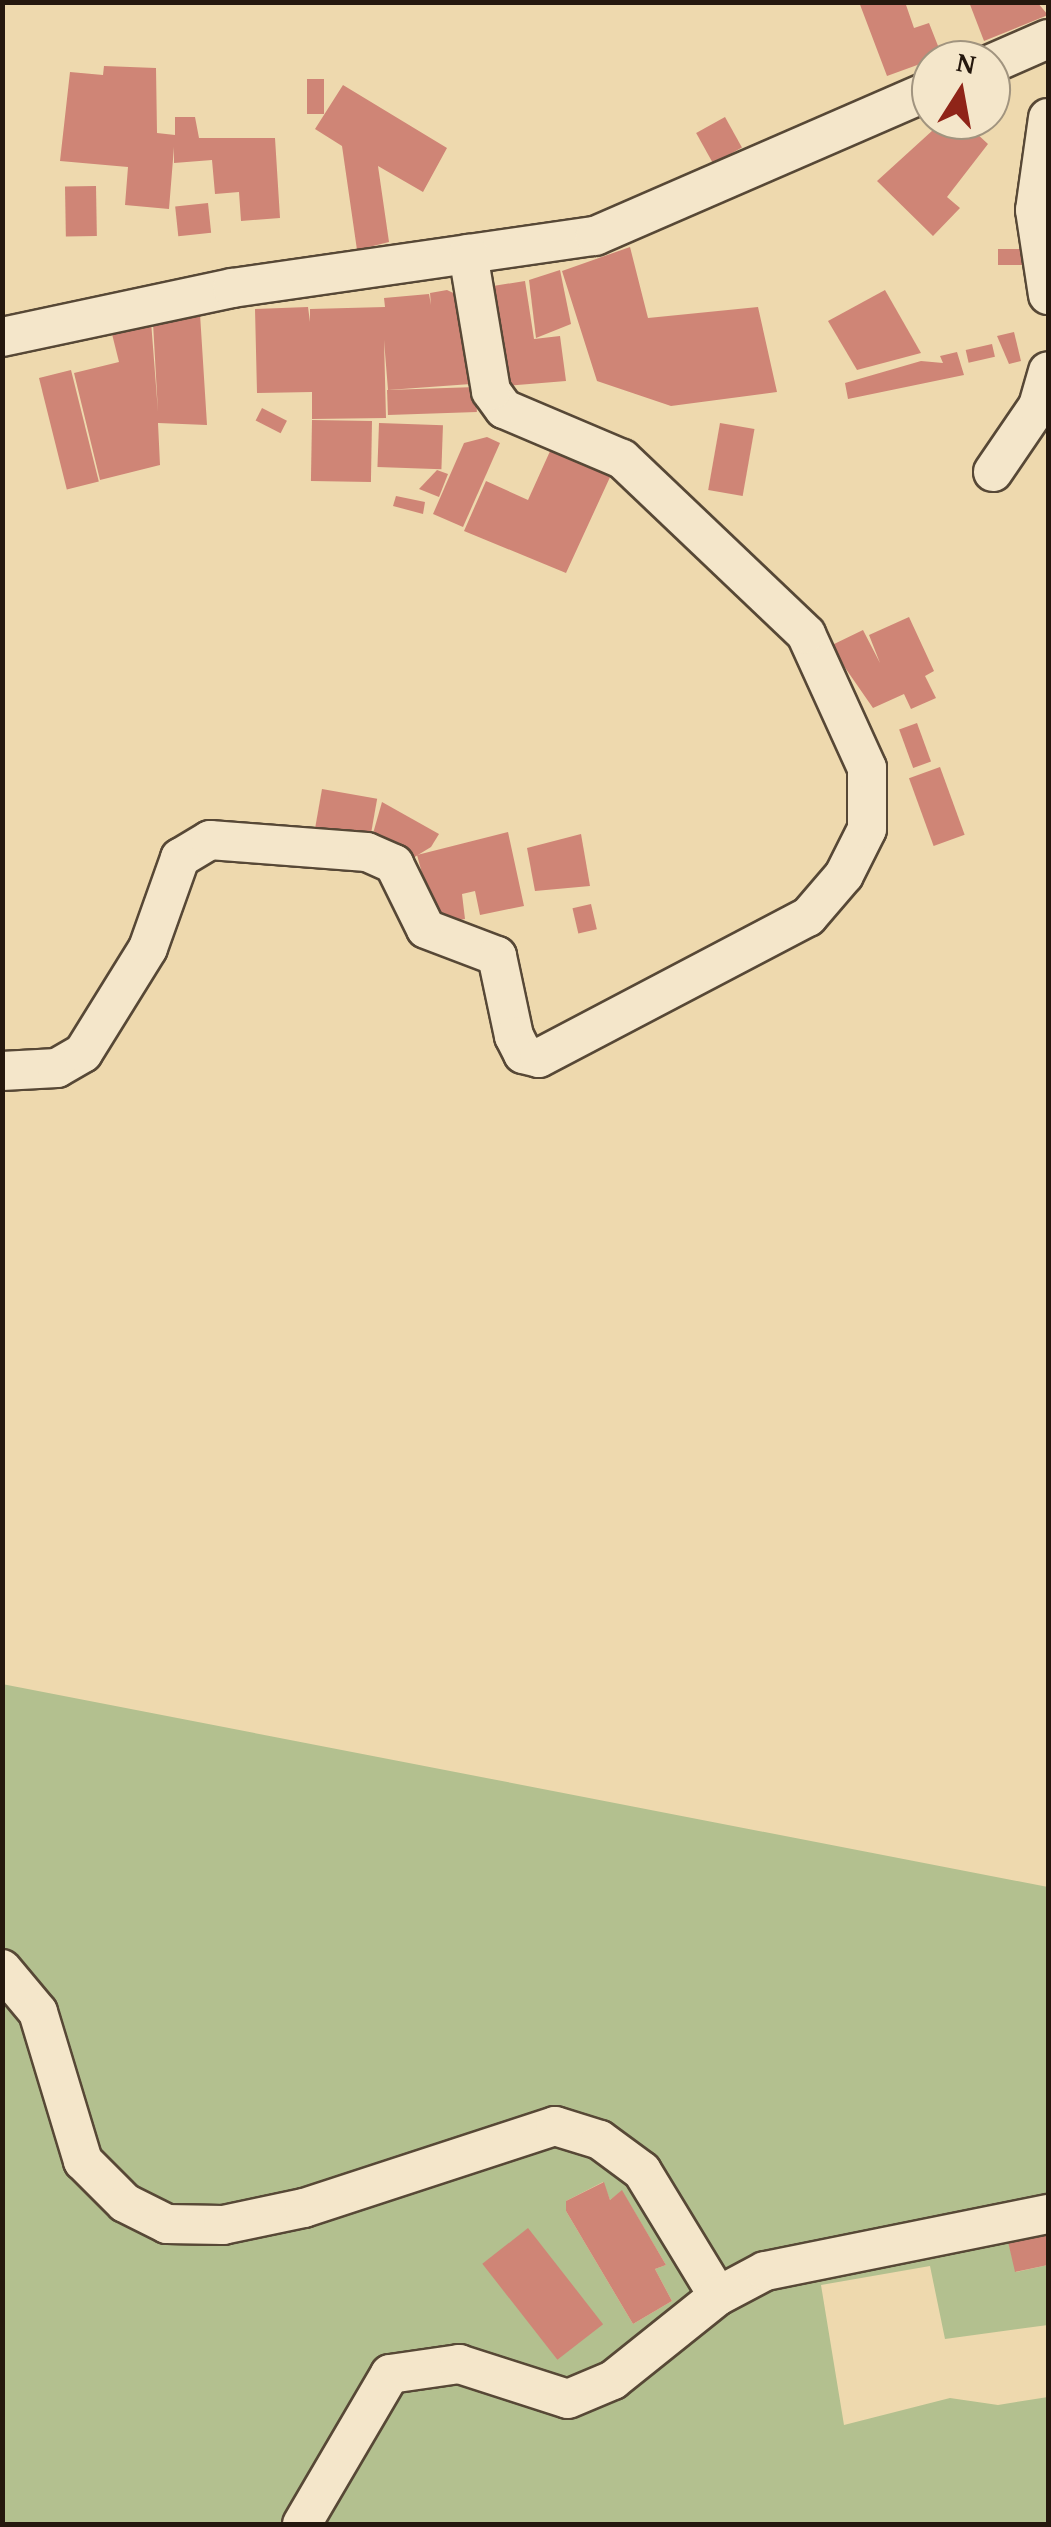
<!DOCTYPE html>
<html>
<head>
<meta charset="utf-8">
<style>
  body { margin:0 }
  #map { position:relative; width:1051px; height:2527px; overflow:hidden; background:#eed9ae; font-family:"Gentium Book Plus",serif }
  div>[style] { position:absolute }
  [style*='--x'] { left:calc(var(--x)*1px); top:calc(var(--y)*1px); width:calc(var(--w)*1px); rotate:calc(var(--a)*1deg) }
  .green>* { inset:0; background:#b3c08f }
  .building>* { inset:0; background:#cf8576; transform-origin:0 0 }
  .roads { filter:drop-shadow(2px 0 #574836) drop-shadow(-2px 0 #574836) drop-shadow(0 2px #574836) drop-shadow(0 -2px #574836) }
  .minor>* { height:38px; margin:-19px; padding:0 19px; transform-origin:19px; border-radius:19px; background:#f4e6ca }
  span { translate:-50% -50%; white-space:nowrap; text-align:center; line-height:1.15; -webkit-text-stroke:8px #f4e6ca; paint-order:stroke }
  .frame { position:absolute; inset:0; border:5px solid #25180e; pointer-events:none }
  .north { position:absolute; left:911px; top:40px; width:100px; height:100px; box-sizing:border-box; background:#f4e6ca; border:2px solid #a1947f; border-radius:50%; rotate:11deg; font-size:28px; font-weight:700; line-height:40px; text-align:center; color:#25180e }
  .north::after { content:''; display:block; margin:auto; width:35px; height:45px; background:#8f2418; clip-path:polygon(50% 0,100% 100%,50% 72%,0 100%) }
</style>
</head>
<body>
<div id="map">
  <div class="green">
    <i style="clip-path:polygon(evenodd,2px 1684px,1048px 1887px,1048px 2225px,1006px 2233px,1016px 2272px,1048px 2265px,1048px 2325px,945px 2339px,930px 2266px,821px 2285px,844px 2425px,950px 2398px,998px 2405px,1048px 2397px,1048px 2524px,3px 2524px,2px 1684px,603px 2182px,610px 2200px,622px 2191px,666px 2265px,655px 2269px,672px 2301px,633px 2324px,566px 2211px,566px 2201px,603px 2182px)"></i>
  </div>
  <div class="building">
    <i style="clip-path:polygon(859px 2px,905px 2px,914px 28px,929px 23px,942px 56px,887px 76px)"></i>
    <i style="clip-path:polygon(969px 2px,1037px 2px,1048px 15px,984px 41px)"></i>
    <i style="clip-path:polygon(104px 66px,156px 68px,157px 133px,175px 135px,175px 117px,195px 117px,199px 138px,275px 138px,280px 218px,241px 221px,239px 192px,215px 194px,212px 160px,174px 163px,174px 147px,169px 209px,125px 205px,128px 167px,60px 161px,70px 72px,103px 75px)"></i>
    <i style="left:307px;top:79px;width:17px;height:35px"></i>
    <i style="clip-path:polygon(343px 85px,447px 148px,423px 192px,378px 166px,389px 242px,357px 250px,342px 146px,315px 129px)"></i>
    <i style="left:725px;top:117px;width:35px;height:33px;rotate:61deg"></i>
    <i style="clip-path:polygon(944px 120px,962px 120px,988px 144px,947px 197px,960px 208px,933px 236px,877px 181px)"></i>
    <i style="left:96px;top:186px;width:50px;height:31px;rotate:89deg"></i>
    <i style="left:208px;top:203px;width:30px;height:33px;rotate:84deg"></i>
    <i style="clip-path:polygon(630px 247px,648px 318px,758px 307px,777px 392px,671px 406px,597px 381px,562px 271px)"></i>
    <i style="left:998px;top:249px;width:27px;height:16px"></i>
    <i style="clip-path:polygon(560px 270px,571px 324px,536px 338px,529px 280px)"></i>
    <i style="clip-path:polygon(525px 281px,534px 339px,560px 336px,566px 381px,504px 386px,493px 286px)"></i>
    <i style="clip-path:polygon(447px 290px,466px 299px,471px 384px,388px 390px,384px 340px,386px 418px,312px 419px,312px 392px,257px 393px,255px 309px,308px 307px,310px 322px,310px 309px,385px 307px,384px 298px,429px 294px,431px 305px,430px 293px)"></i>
    <i style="clip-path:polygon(885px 290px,921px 353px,857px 370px,828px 321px)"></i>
    <i style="clip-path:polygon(200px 314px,207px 425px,158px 423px,160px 465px,100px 480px,74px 373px,119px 362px,111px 330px,151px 321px,158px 412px,153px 323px)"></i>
    <i style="clip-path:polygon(1014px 332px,1021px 361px,1009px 364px,997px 336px)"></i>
    <i style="left:992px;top:344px;width:13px;height:27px;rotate:77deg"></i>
    <i style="clip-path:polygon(957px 352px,964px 375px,848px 399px,845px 383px,921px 361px,943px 363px,940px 356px)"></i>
    <i style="left:71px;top:370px;width:115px;height:33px;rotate:76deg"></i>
    <i style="left:476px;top:387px;width:25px;height:89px;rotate:88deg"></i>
    <i style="left:262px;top:408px;width:28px;height:14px;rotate:27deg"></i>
    <i style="left:312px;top:420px;width:60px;height:61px;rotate:1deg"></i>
    <i style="left:379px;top:423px;width:64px;height:44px;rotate:2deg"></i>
    <i style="left:720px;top:423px;width:35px;height:68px;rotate:10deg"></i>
    <i style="clip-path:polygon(487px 437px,500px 443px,463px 527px,433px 514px,464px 443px)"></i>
    <i style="clip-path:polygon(551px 449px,611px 475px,566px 573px,464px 531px,486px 481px,528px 500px)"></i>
    <i style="clip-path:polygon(437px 470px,448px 474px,439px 497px,419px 489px)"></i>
    <i style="clip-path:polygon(396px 496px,425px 502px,423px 514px,393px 506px)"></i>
    <i style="clip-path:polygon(909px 617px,934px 671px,925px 676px,936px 698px,911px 709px,904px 694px,873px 708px,830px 646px,863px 630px,880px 663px,869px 635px)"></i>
    <i style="left:917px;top:723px;width:41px;height:19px;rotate:70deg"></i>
    <i style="left:940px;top:767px;width:72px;height:33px;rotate:70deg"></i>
    <i style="left:322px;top:789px;width:56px;height:39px;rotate:10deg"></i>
    <i style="clip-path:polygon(382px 802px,439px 834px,431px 847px,413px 858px,372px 837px)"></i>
    <i style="clip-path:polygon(508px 832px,524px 906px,480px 915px,475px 891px,462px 894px,465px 919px,436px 924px,417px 855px)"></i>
    <i style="clip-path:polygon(581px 834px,590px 886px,535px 891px,527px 848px)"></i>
    <i style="left:591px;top:904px;width:26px;height:19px;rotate:77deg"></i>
    <i style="clip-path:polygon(604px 2182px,610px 2200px,622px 2190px,666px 2265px,655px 2269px,672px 2301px,633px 2324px,566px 2211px,566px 2201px)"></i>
    <i style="clip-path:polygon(1048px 2225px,1048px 2265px,1015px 2272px,1006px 2233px)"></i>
    <i style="left:528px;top:2228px;width:122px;height:58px;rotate:52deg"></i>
  </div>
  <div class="roads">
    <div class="minor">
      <i style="--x:991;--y:64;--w:62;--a:-23.7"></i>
      <i style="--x:1048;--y:118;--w:93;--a:98"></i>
      <i style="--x:1035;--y:210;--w:86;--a:81.3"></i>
      <i style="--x:2;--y:337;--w:235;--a:-12"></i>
      <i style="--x:232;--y:288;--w:367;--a:-8.2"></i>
      <i style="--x:595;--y:236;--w:366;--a:-23.5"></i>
      <i style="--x:993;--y:472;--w:80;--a:-55.7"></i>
      <i style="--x:1038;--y:406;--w:36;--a:-74"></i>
      <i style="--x:2;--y:1071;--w:55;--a:-3.1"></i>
      <i style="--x:57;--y:1068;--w:30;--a:-30"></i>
      <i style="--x:83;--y:1053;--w:123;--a:-58.2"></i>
      <i style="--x:148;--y:948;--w:96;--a:-70.4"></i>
      <i style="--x:180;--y:858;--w:35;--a:-31"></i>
      <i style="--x:210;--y:840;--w:157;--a:4.4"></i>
      <i style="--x:367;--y:852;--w:30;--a:24"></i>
      <i style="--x:394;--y:864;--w:72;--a:63.8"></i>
      <i style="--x:426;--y:929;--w:76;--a:20.8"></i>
      <i style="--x:497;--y:956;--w:82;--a:78"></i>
      <i style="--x:514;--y:1036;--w:20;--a:63"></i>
      <i style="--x:523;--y:1054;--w:16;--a:14"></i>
      <i style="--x:539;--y:1058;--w:304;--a:-27.7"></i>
      <i style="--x:808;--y:917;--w:55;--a:-49.4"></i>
      <i style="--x:844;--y:875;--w:51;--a:-63.4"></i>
      <i style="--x:867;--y:829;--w:61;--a:-90"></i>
      <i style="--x:867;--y:768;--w:147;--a:-114.5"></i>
      <i style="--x:806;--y:634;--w:254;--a:-136.4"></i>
      <i style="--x:622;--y:459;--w:128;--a:-157"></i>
      <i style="--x:504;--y:409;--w:22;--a:-126"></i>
      <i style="--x:491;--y:391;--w:139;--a:-99.5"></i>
      <i style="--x:2;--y:1969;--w:56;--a:50.1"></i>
      <i style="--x:38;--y:2012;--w:156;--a:73.2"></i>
      <i style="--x:83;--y:2161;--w:59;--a:45"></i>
      <i style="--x:125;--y:2203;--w:47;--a:26.6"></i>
      <i style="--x:167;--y:2224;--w:56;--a:1"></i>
      <i style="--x:223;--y:2225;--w:83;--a:-11.9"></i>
      <i style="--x:304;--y:2208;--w:264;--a:-18.1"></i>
      <i style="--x:555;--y:2126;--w:47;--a:17.3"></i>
      <i style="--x:600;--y:2140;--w:52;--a:36.4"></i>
      <i style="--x:642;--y:2171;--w:146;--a:58.7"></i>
      <i style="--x:718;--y:2296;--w:53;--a:-28"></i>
      <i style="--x:765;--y:2271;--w:289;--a:-11.4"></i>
      <i style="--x:302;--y:2524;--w:174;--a:-59.6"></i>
      <i style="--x:390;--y:2374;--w:70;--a:-8.2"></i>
      <i style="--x:459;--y:2364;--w:114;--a:17.8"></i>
      <i style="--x:568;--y:2399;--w:49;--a:-22.9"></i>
      <i style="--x:613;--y:2380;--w:134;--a:-38.7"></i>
    </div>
  </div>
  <div class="frame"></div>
  <div class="north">N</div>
</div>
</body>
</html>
